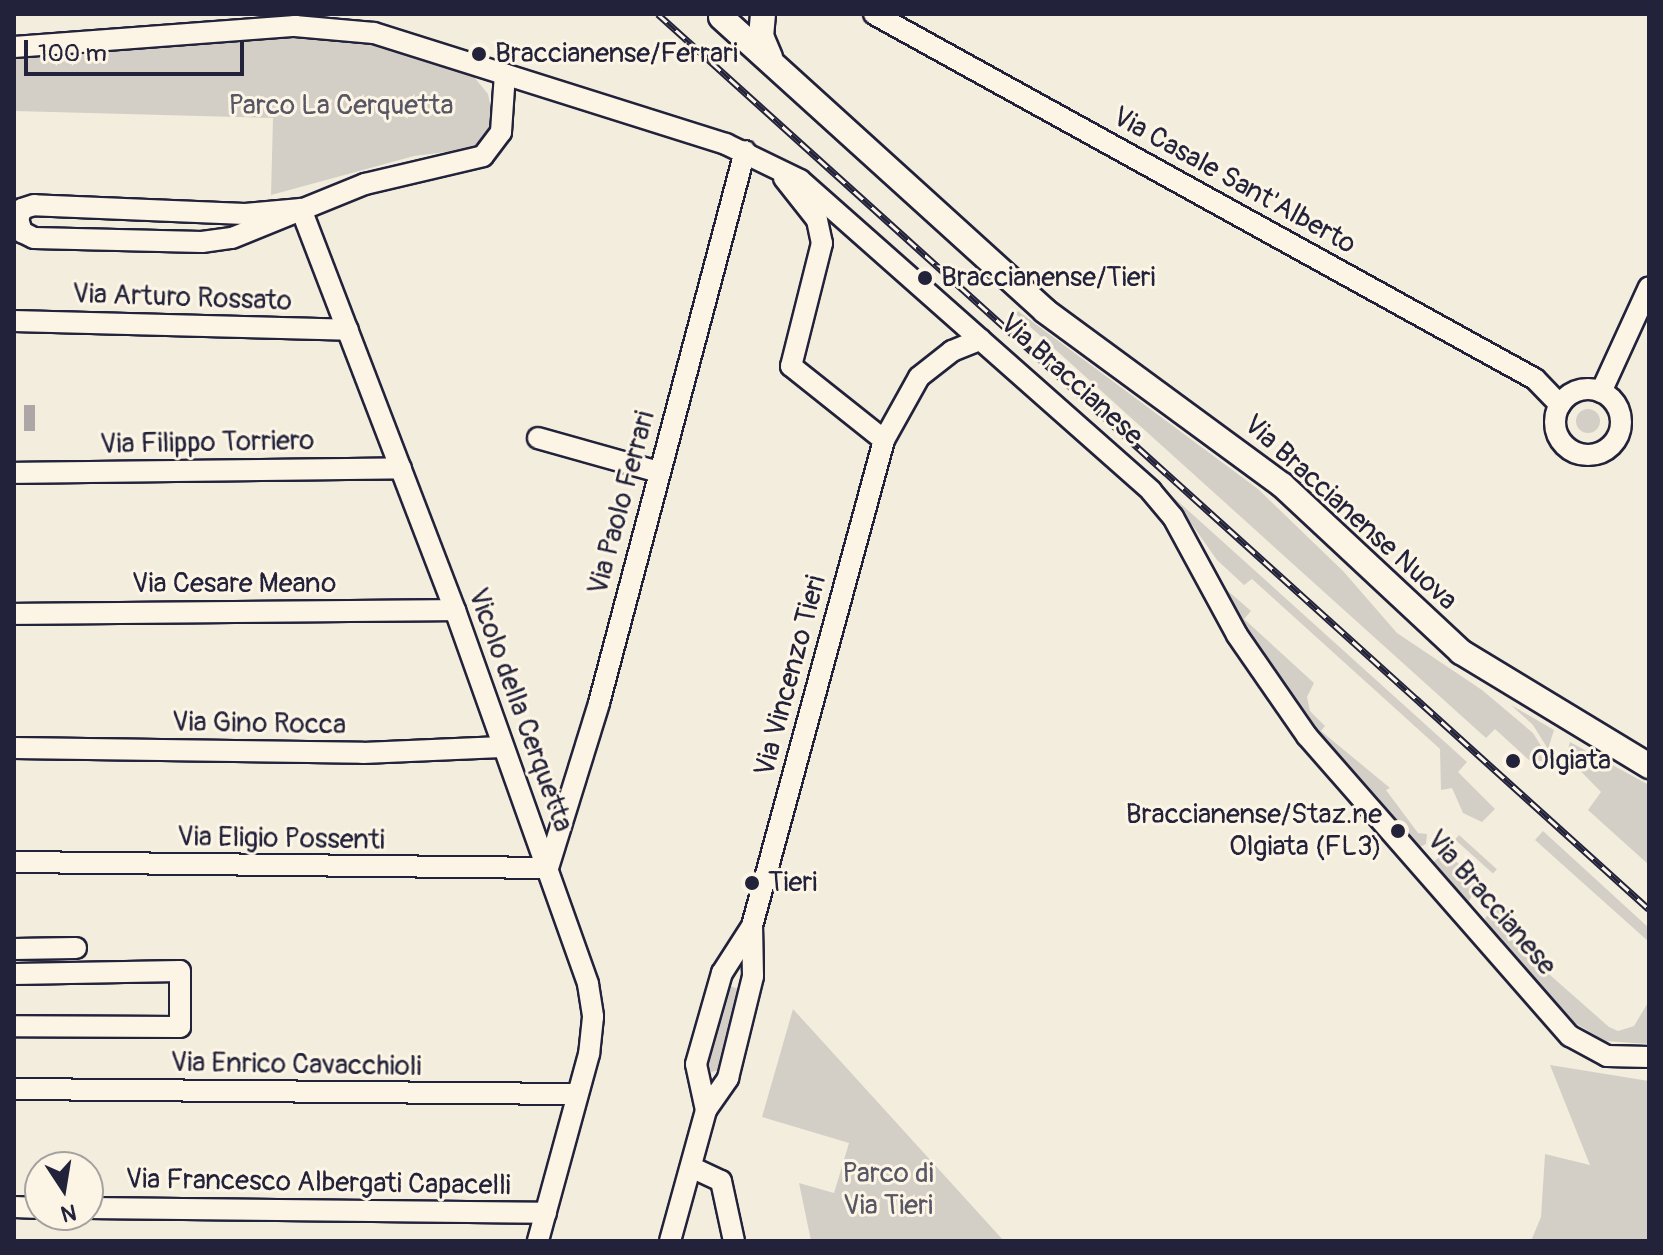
<!DOCTYPE html>
<html>
<head>
<meta charset="utf-8">
<style>
  body { margin:0 }
  #map { position:relative; width:1663px; height:1255px; overflow:hidden; background:#f3edde; font-family:Pangolin,sans-serif }
  div>[style] { position:absolute }
  [style*='--x'] { left:calc(var(--x)*1px); top:calc(var(--y)*1px); width:calc(var(--w)*1px); rotate:calc(var(--a)*1deg) }
  .green>* { inset:0; background:#d4cfc6; transform-origin:0 0 }
  .round { border-radius:50% }
  .water>* { inset:0; background:#aca7a6; transform-origin:0 0 }
  .roads { filter:drop-shadow(2px 0 #22223b) drop-shadow(-2px 0 #22223b) drop-shadow(0 2px #22223b) drop-shadow(0 -2px #22223b) }
  .minor>* { height:20px; margin:-10px; padding:0 10px; transform-origin:10px; border-radius:10px; background:#fcf5e5 }
  .minor>.ring { margin:-10px; padding:0; box-sizing:content-box; background:none; border:20px solid #fcf5e5; border-radius:50% }
  .major>* { height:24px; margin:-12px; padding:0 12px; transform-origin:12px; border-radius:12px; background:#fcf5e5 }
  .rail>* { height:7px; margin-top:-3.5px; transform-origin:0; background:repeating-linear-gradient(90deg,#fcf5e5 0 12px,#22223b 0 24px); box-sizing:border-box; border-block:2px solid #22223b }
  .dots>* { width:22px; height:22px; translate:-50% -50%; box-sizing:border-box; border:4px solid #fcf5e5; border-radius:50% }
  span { translate:-50% -50%; white-space:nowrap; text-align:center; line-height:1.15; -webkit-text-stroke:6px #fcf5e5; paint-order:stroke }
  .poi-label { font-size:28px; color:#22223b }
  .left { translate:0 -50%; text-align:left }
  .right { translate:-100% -50%; text-align:right }
  .park-label { font-size:28px; color:#575665 }
  .street-label { font-size:28px; color:#22223b }
  .frame { position:absolute; inset:0; border:16px solid #22223b; pointer-events:none }
  .north { position:absolute; left:24px; top:1151px; width:80px; height:80px; box-sizing:border-box; background:#fcf5e5; border:2px solid #a5a1a1; border-radius:50%; rotate:168deg; font-size:22px; font-weight:700; line-height:32px; text-align:center; color:#22223b }
  .north::after { content:''; display:block; margin:auto; width:28px; height:36px; background:#22223b; clip-path:polygon(50% 0,100% 100%,50% 72%,0 100%) }
  .scale { position:absolute; left:24px; top:40px; width:220px; height:36px; box-sizing:border-box; border:4px solid #22223b; border-top:0; padding-left:10px; font-size:24px; line-height:28px; white-space:nowrap; color:#22223b; -webkit-text-stroke:6px #fcf5e5; paint-order:stroke }
</style>
</head>
<body>
<div id="map">
  <div class="green">
    <i style="clip-path:polygon(324px 33px,385px 46px,474px 77px,488px 94px,493px 117px,488px 134px,477px 148px,414px 156px,271px 195px,273px 118px,14px 111px,14px 58px)"></i>
    <i style="clip-path:polygon(1018px 311px,1258px 489px,1343px 571px,1397px 633px,1482px 690px,1533px 733px,1546px 754px,1542px 761px,1529px 760px,1495px 729px,1486px 738px,1016px 314px)"></i>
    <i class="round" style="left:1576px;top:409px;width:24px;height:24px"></i>
    <i style="clip-path:polygon(1171px 495px,1467px 762px,1458px 772px,1495px 809px,1482px 822px,1463px 813px,1452px 788px,1441px 790px,1440px 749px,1252px 579px,1244px 585px,1217px 560px)"></i>
    <i style="clip-path:polygon(1220px 584px,1251px 611px,1244px 619px,1314px 683px,1307px 697px,1310px 711px,1325px 726px,1321px 731px,1390px 788px,1386px 790px,1418px 833px,1427px 834px,1426px 844px,1418px 848px,1314px 734px,1259px 657px)"></i>
    <i style="clip-path:polygon(1511px 705px,1554px 730px,1548px 749px,1533px 725px)"></i>
    <i style="clip-path:polygon(1570px 742px,1649px 785px,1649px 865px,1588px 810px,1601px 792px,1566px 756px)"></i>
    <i style="clip-path:polygon(1543px 831px,1649px 928px,1649px 942px,1535px 840px)"></i>
    <i style="left:1459px;top:835px;width:51px;height:6px;rotate:42deg"></i>
    <i style="clip-path:polygon(1445px 852px,1480px 882px,1469px 901px,1463px 902px,1431px 864px)"></i>
    <i style="clip-path:polygon(1501px 902px,1516px 915px,1505px 918px,1508px 941px,1518px 940px,1525px 953px,1609px 1027px,1618px 1031px,1634px 1026px,1649px 1001px,1649px 1044px,1605px 1041px,1570px 1020px,1487px 926px,1485px 918px)"></i>
    <i style="clip-path:polygon(728px 985px,741px 990px,720px 1070px,711px 1072px,704px 1065px)"></i>
    <i style="clip-path:polygon(793px 1009px,1004px 1241px,811px 1241px,799px 1183px,834px 1193px,849px 1143px,762px 1117px)"></i>
    <i style="clip-path:polygon(1550px 1065px,1649px 1081px,1649px 1241px,1531px 1241px,1541px 1217px,1545px 1154px,1590px 1165px)"></i>
  </div>
  <div class="water">
    <i style="left:24px;top:405px;width:11px;height:26px"></i>
  </div>
  <div class="roads">
    <div class="minor">
      <i style="--x:874;--y:14;--w:755;--a:28.91"></i>
      <i style="--x:1535;--y:379;--w:36;--a:46"></i>
      <i style="--x:14;--y:47;--w:282;--a:-4.3"></i>
      <i style="--x:295;--y:26;--w:79;--a:5.1"></i>
      <i style="--x:374;--y:33;--w:369;--a:17.5"></i>
      <i style="--x:726;--y:144;--w:82;--a:25.9"></i>
      <i style="--x:800;--y:180;--w:469;--a:41.5"></i>
      <i style="--x:1151;--y:491;--w:34;--a:50"></i>
      <i style="--x:1173;--y:517;--w:134;--a:61.5"></i>
      <i style="--x:1237;--y:635;--w:123;--a:55.3"></i>
      <i style="--x:1307;--y:736;--w:399;--a:48.8"></i>
      <i style="--x:1570;--y:1036;--w:42;--a:28.4"></i>
      <i style="--x:1607;--y:1056;--w:42;--a:1.4"></i>
      <i style="--x:784;--y:178;--w:53;--a:51.8"></i>
      <i style="--x:817;--y:220;--w:24;--a:78"></i>
      <i style="--x:822;--y:243;--w:127;--a:104.1"></i>
      <i style="--x:791;--y:366;--w:119;--a:38.5"></i>
      <i style="--x:301;--y:209;--w:430;--a:69"></i>
      <i style="--x:455;--y:610;--w:397;--a:70.4"></i>
      <i style="--x:588;--y:984;--w:33;--a:81"></i>
      <i style="--x:593;--y:1017;--w:37;--a:96"></i>
      <i style="--x:589;--y:1054;--w:194;--a:105.3"></i>
      <i style="--x:301;--y:209;--w:56;--a:174.9"></i>
      <i style="--x:245;--y:214;--w:211;--a:-177.6"></i>
      <i style="--x:34;--y:205;--w:13;--a:162"></i>
      <i style="--x:22;--y:209;--w:11;--a:112"></i>
      <i style="--x:18;--y:219;--w:14;--a:73"></i>
      <i style="--x:22;--y:232;--w:13;--a:27"></i>
      <i style="--x:34;--y:238;--w:168;--a:1.4"></i>
      <i style="--x:202;--y:242;--w:30;--a:-8"></i>
      <i style="--x:232;--y:238;--w:144;--a:-22.1"></i>
      <i style="--x:365;--y:184;--w:121;--a:-13.3"></i>
      <i style="--x:483;--y:156;--w:30;--a:-53"></i>
      <i style="--x:501;--y:132;--w:58;--a:-86.1"></i>
      <i style="--x:14;--y:321;--w:334;--a:1.5"></i>
      <i class="ring" style="left:1555px;top:389px;width:46px;height:46px"></i>
      <i style="--x:1601;--y:392;--w:115;--a:-65.4"></i>
      <i style="--x:538;--y:438;--w:126;--a:15.7"></i>
      <i style="--x:14;--y:473;--w:387;--a:-0.7"></i>
      <i style="--x:14;--y:614;--w:441;--a:-0.5"></i>
      <i style="--x:14;--y:748;--w:349;--a:0.8"></i>
      <i style="--x:363;--y:753;--w:139;--a:-2.5"></i>
      <i style="--x:14;--y:862;--w:534;--a:0.64"></i>
      <i style="--x:548;--y:868;--w:173;--a:-72.8"></i>
      <i style="--x:599;--y:703;--w:571;--a:-75.18"></i>
      <i style="--x:14;--y:949;--w:62;--a:-0.9"></i>
      <i style="--x:14;--y:974;--w:166;--a:-1"></i>
      <i style="--x:180;--y:971;--w:56;--a:90"></i>
      <i style="--x:180;--y:1027;--w:166;--a:-179.7"></i>
      <i style="--x:14;--y:1089;--w:563;--a:0.51"></i>
      <i style="--x:706;--y:1110;--w:47;--a:-102.3"></i>
      <i style="--x:696;--y:1064;--w:95;--a:-74.1"></i>
      <i style="--x:722;--y:973;--w:56;--a:-57.4"></i>
      <i style="--x:691;--y:1167;--w:33;--a:25"></i>
      <i style="--x:721;--y:1181;--w:61;--a:77.8"></i>
      <i style="--x:14;--y:1207;--w:26;--a:2"></i>
      <i style="--x:88;--y:1208;--w:458;--a:0.6"></i>
      <i style="--x:670;--y:1241;--w:136;--a:-74.6"></i>
      <i style="--x:706;--y:1110;--w:39;--a:-55"></i>
      <i style="--x:728;--y:1078;--w:105;--a:-76.2"></i>
      <i style="--x:753;--y:976;--w:50;--a:-91.1"></i>
      <i style="--x:752;--y:926;--w:504;--a:-74.8"></i>
      <i style="--x:884;--y:440;--w:72;--a:-60.9"></i>
      <i style="--x:919;--y:377;--w:42;--a:-38.2"></i>
      <i style="--x:952;--y:351;--w:31;--a:-22"></i>
    </div>
    <div class="major">
      <i style="--x:763;--y:14;--w:22;--a:95"></i>
      <i style="--x:761;--y:36;--w:23;--a:67"></i>
      <i style="--x:721;--y:17;--w:438;--a:42.2"></i>
      <i style="--x:1045;--y:311;--w:294;--a:36.3"></i>
      <i style="--x:1282;--y:485;--w:245;--a:43"></i>
      <i style="--x:1461;--y:652;--w:220;--a:31.2"></i>
    </div>
  </div>
  <div class="rail">
    <i style="--x:658;--y:14;--w:1335;--a:42.09"></i>
  </div>
  <div class="dots">
    <i style="left:479px;top:54px;background:#22223b"></i>
    <i style="left:925px;top:278px;background:#22223b"></i>
    <i style="left:1513px;top:761px;background:#22223b"></i>
    <i style="left:1398px;top:831px;background:#22223b"></i>
    <i style="left:752px;top:883px;background:#22223b"></i>
  </div>
  <div class="poi-label">
    <span class="left" style="left:495px;top:54px">Braccianense/Ferrari</span>
    <span class="left" style="left:941px;top:278px">Braccianense/Tieri</span>
    <span class="left" style="left:1531px;top:761px">Olgiata</span>
    <span class="right" style="left:1382px;top:831px">Braccianense/Staz.ne<br>Olgiata (FL3)</span>
    <span class="left" style="left:768px;top:883px">Tieri</span>
  </div>
  <div class="park-label">
    <span style="left:341px;top:106px">Parco La Cerquetta</span>
    <span style="left:888px;top:1190px">Parco di<br>Via Tieri</span>
  </div>
  <div class="street-label">
    <span style="left:1234px;top:181px;rotate:29deg">Via Casale Sant'Alberto</span>
    <span style="left:182px;top:298px;rotate:2deg">Via Arturo Rossato</span>
    <span style="left:1071px;top:380px;rotate:42deg">Via Braccianese</span>
    <span style="left:207px;top:443px;rotate:-1deg">Via Filippo Torriero</span>
    <span style="left:622px;top:503px;rotate:-75deg">Via Paolo Ferrari</span>
    <span style="left:1350px;top:513px;rotate:42deg">Via Braccianense Nuova</span>
    <span style="left:234px;top:584px">Via Cesare Meano</span>
    <span style="left:791px;top:676px;rotate:-75deg">Via Vincenzo Tieri</span>
    <span style="left:520px;top:710px;rotate:70deg">Vicolo della Cerquetta</span>
    <span style="left:259px;top:724px;rotate:1deg">Via Gino Rocca</span>
    <span style="left:281px;top:839px;rotate:1deg">Via Eligio Possenti</span>
    <span style="left:1491px;top:903px;rotate:49deg">Via Braccianese</span>
    <span style="left:296px;top:1065px;rotate:1deg">Via Enrico Cavacchioli</span>
    <span style="left:318px;top:1183px;rotate:1deg">Via Francesco Albergati Capacelli</span>
  </div>
  <div class="frame"></div>
  <div class="north">N</div>
  <div class="scale">100 m</div>
</div>
</body>
</html>
